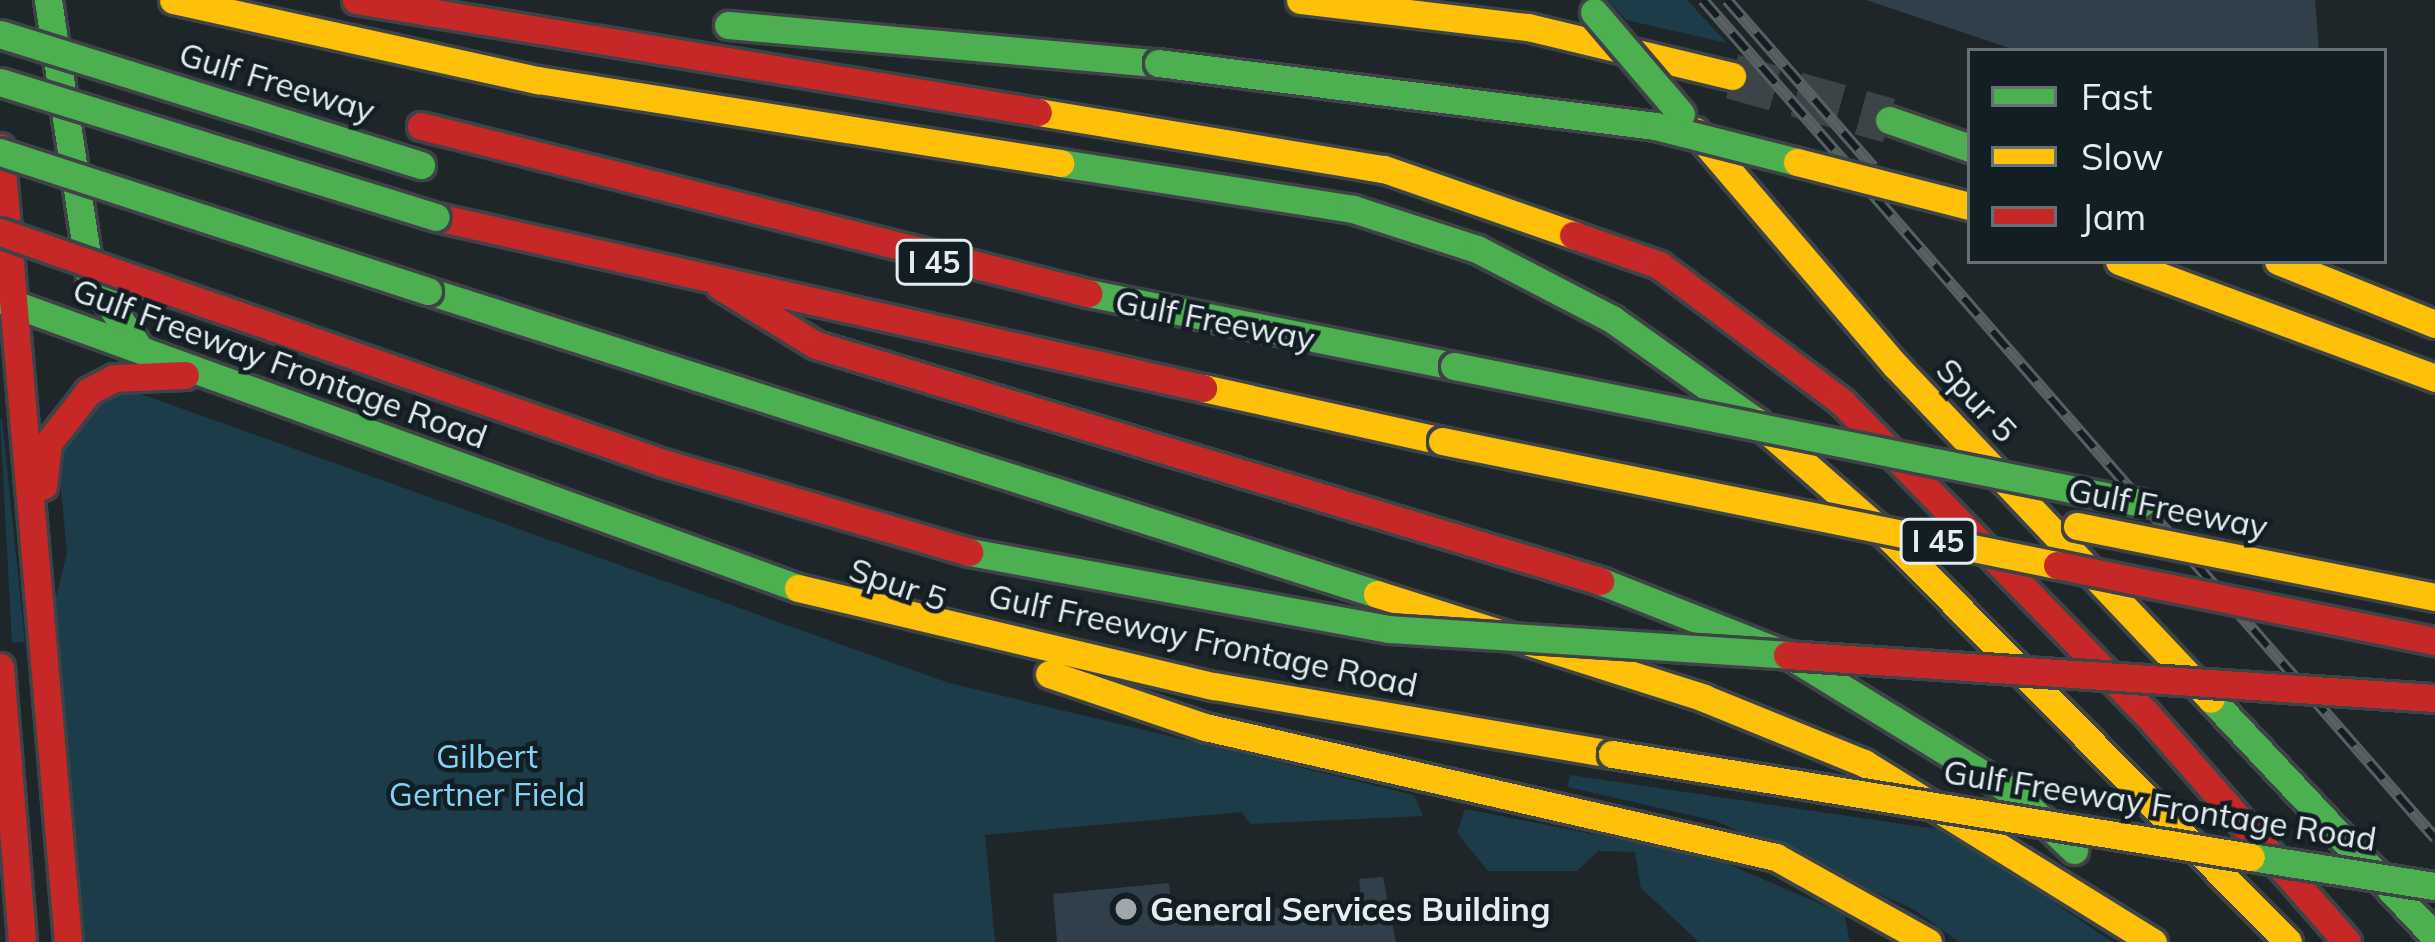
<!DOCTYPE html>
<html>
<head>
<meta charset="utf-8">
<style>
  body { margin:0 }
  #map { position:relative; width:2435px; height:942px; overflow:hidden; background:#1f2629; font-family:Mulish,sans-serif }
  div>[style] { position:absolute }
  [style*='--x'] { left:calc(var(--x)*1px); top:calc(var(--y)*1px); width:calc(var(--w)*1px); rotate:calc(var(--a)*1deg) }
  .green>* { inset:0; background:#1c3c4a }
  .building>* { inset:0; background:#303f4a }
  .secondary-tunnel>* { height:45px; margin-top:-22.5px; transform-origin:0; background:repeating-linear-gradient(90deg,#3d4447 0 45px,transparent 0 67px) }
  .roads { filter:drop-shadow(3px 0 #3e4346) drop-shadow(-3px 0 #3e4346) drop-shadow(0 3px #3e4346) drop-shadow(0 -3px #3e4346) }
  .fast>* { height:27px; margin:-13.5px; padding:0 13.5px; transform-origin:13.5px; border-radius:13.5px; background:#4caf50 }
  .slow>* { height:27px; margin:-13.5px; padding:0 13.5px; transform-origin:13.5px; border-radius:13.5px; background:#ffc107 }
  .jam>* { height:27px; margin:-13.5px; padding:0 13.5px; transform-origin:13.5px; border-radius:13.5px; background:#c62828 }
  .rail>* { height:12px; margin-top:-6px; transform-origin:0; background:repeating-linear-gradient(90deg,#121e24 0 22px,#5a5f61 0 44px); box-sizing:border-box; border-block:3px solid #5a5f61 }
  .bridges { filter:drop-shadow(3px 0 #3e4346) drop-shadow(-3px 0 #3e4346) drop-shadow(0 3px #3e4346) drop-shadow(0 -3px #3e4346) }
  .fast-bridge>* { height:27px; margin:-13.5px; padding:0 13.5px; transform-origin:13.5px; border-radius:13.5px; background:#4caf50 }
  .slow-bridge>* { height:27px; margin:-13.5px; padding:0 13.5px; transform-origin:13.5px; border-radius:13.5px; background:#ffc107 }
  .jam-bridge>* { height:27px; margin:-13.5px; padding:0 13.5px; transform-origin:13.5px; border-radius:13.5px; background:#c62828 }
  .dots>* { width:33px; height:33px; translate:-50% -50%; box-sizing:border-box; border:6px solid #121e24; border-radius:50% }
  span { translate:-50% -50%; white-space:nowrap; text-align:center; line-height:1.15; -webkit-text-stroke:9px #121e24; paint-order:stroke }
  .shield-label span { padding:3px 9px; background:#121e24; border:3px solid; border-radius:9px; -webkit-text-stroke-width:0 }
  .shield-label { font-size:30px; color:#e5edf1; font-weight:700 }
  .street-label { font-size:33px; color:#e5edf1 }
  .park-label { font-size:33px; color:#82d3f6 }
  .poi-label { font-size:33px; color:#e5edf1; font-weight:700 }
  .left { translate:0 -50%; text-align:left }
  .legend { position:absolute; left:1967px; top:48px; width:420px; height:216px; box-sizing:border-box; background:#121e24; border:3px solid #667176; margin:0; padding:15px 21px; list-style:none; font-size:36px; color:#e5edf1 }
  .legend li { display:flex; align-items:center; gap:24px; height:60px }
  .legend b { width:60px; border:3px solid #667176 }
</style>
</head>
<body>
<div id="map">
  <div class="green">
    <i style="clip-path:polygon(1608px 0,1687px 0,1727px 43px,1626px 20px)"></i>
    <i style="clip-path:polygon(124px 388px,949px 683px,1414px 795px,1423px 816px,1250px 824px,1242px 812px,985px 835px,995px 942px,82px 942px,52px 613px,67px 553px,58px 458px,61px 426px)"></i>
    <i style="clip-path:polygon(0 419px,2px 419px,25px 642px,12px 643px)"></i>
    <i style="clip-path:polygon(1570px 775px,1950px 831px,2112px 942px,1959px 942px,1915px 910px,1716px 821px,1568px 787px)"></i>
    <i style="clip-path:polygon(1465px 809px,1714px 858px,1844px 914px,1850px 942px,1699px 942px,1641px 888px,1635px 852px,1598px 851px,1577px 871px,1488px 871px,1457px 833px)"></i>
  </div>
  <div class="building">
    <i style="clip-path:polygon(1866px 0,2315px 0,2319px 51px,2018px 51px)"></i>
    <i style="clip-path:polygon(1383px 877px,1396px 942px,1057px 942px,1053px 894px,1169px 883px,1171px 903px,1197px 900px,1199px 915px,1361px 900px,1359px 879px)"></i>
  </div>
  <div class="secondary-tunnel">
    <i style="--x:1732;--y:76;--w:163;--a:15.7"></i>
  </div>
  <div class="roads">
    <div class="fast">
      <i style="--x:48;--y:0;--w:278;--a:81.3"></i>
      <i style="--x:90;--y:275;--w:88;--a:56.1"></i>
      <i style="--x:728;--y:25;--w:432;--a:5.1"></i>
      <i style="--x:1889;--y:120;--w:86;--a:19.1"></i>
      <i style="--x:1060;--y:163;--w:297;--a:8.9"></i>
      <i style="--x:1353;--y:209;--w:130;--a:17.9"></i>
      <i style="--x:1477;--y:249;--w:152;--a:27.4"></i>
      <i style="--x:1612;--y:319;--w:178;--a:35.4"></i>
      <i style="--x:428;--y:291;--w:996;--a:17.71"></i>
      <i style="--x:1088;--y:293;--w:373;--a:11.3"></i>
      <i style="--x:0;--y:299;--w:849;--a:19.91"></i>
      <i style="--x:1600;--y:581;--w:206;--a:21.6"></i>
      <i style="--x:1792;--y:657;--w:260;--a:31.5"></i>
      <i style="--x:2014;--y:793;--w:83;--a:43.5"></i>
      <i style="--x:2211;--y:699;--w:327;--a:46.7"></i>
    </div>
    <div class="slow">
      <i style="--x:173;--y:0;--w:374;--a:12.4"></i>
      <i style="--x:538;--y:80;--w:529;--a:9.03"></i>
      <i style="--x:1300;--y:0;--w:230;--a:6.8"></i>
      <i style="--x:1528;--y:27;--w:210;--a:13.5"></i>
      <i style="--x:1038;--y:112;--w:351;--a:9.4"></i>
      <i style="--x:1384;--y:169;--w:200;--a:19.2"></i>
      <i style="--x:1695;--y:131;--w:309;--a:49.5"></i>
      <i style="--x:1896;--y:366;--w:458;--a:46.6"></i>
      <i style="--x:2119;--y:261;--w:337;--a:20.3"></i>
      <i style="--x:2278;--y:261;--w:169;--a:21.9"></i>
      <i style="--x:1203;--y:388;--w:245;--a:12.5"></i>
      <i style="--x:1757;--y:422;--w:179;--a:41.2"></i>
      <i style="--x:1892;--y:540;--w:564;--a:45.43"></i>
      <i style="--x:798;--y:588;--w:427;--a:13.3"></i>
      <i style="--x:1214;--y:686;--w:404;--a:9.7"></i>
      <i style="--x:1377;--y:594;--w:343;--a:17.6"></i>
      <i style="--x:1704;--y:698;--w:173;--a:22.1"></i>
      <i style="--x:1864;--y:763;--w:340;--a:31.8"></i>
      <i style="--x:1049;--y:674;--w:165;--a:18.8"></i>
      <i style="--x:1205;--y:727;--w:586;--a:12.83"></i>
      <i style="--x:1776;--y:857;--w:174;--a:29.2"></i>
    </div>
    <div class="jam">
      <i style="--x:356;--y:0;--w:691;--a:9.33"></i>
      <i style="--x:421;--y:126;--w:688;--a:14.06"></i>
      <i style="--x:0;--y:147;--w:798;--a:85.11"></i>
      <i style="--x:436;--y:217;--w:786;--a:12.57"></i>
      <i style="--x:1573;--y:235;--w:91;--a:19.2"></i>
      <i style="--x:1659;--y:265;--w:229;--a:36.8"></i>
      <i style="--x:1842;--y:402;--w:433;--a:45.7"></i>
      <i style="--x:2145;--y:712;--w:306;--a:48.7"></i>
      <i style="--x:720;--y:286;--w:113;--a:31.6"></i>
      <i style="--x:816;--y:345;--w:819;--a:16.75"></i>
      <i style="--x:43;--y:486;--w:43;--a:-83.4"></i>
      <i style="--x:48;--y:443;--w:66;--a:-51.7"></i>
      <i style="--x:89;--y:391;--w:28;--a:-27"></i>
      <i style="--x:114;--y:378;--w:71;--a:-2.4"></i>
      <i style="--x:0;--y:667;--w:276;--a:85.4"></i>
    </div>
  </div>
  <div class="rail">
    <i style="--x:1703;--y:0;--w:1113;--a:48.86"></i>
    <i style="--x:1727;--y:0;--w:222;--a:48.8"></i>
  </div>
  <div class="bridges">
    <div class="fast-bridge">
      <i style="--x:1594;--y:12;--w:134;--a:49.5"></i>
      <i style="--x:0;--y:34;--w:441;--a:17.3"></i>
      <i style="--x:1158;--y:63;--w:501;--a:7.22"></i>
      <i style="--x:1655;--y:126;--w:146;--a:14.2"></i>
      <i style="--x:0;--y:82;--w:456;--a:17.2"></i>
      <i style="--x:0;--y:152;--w:450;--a:18"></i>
      <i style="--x:1454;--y:366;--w:701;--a:11.28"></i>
      <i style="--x:969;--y:552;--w:427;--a:10.4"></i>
      <i style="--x:1389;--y:629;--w:399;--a:3.7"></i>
      <i style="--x:2251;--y:857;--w:186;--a:9"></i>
    </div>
    <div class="slow-bridge">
      <i style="--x:1797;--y:162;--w:179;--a:14.3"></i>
      <i style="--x:1442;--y:441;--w:627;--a:11.4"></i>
      <i style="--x:2077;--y:526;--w:365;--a:11.2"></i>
      <i style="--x:1612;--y:754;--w:647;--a:9.16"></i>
    </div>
    <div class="jam-bridge">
      <i style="--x:0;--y:232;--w:702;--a:19.21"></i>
      <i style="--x:663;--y:463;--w:319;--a:16.2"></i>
      <i style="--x:2057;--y:565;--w:386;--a:11.4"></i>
      <i style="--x:1787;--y:655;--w:649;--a:3.8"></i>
    </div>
  </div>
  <div class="dots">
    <i style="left:1126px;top:909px;background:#a0a7ab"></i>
  </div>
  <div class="shield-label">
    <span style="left:934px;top:262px">I 45</span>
    <span style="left:1938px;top:541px">I 45</span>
  </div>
  <div class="street-label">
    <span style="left:277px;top:82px;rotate:17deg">Gulf Freeway</span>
    <span style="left:1215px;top:320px;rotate:11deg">Gulf Freeway</span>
    <span style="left:280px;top:363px;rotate:20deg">Gulf Freeway Frontage Road</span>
    <span style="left:1977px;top:400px;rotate:47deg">Spur 5</span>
    <span style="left:2168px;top:508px;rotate:11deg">Gulf Freeway</span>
    <span style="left:898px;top:584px;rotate:19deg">Spur 5</span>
    <span style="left:1203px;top:640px;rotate:12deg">Gulf Freeway Frontage Road</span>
    <span style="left:2160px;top:805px;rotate:9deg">Gulf Freeway Frontage Road</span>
  </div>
  <div class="park-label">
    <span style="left:487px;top:775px">Gilbert<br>Gertner Field</span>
  </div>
  <div class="poi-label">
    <span class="left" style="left:1150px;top:909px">General Services Building</span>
  </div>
  <ul class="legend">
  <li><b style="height:15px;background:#4caf50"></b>Fast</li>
  <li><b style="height:15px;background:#ffc107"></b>Slow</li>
  <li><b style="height:15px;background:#c62828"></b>Jam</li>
  </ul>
</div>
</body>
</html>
